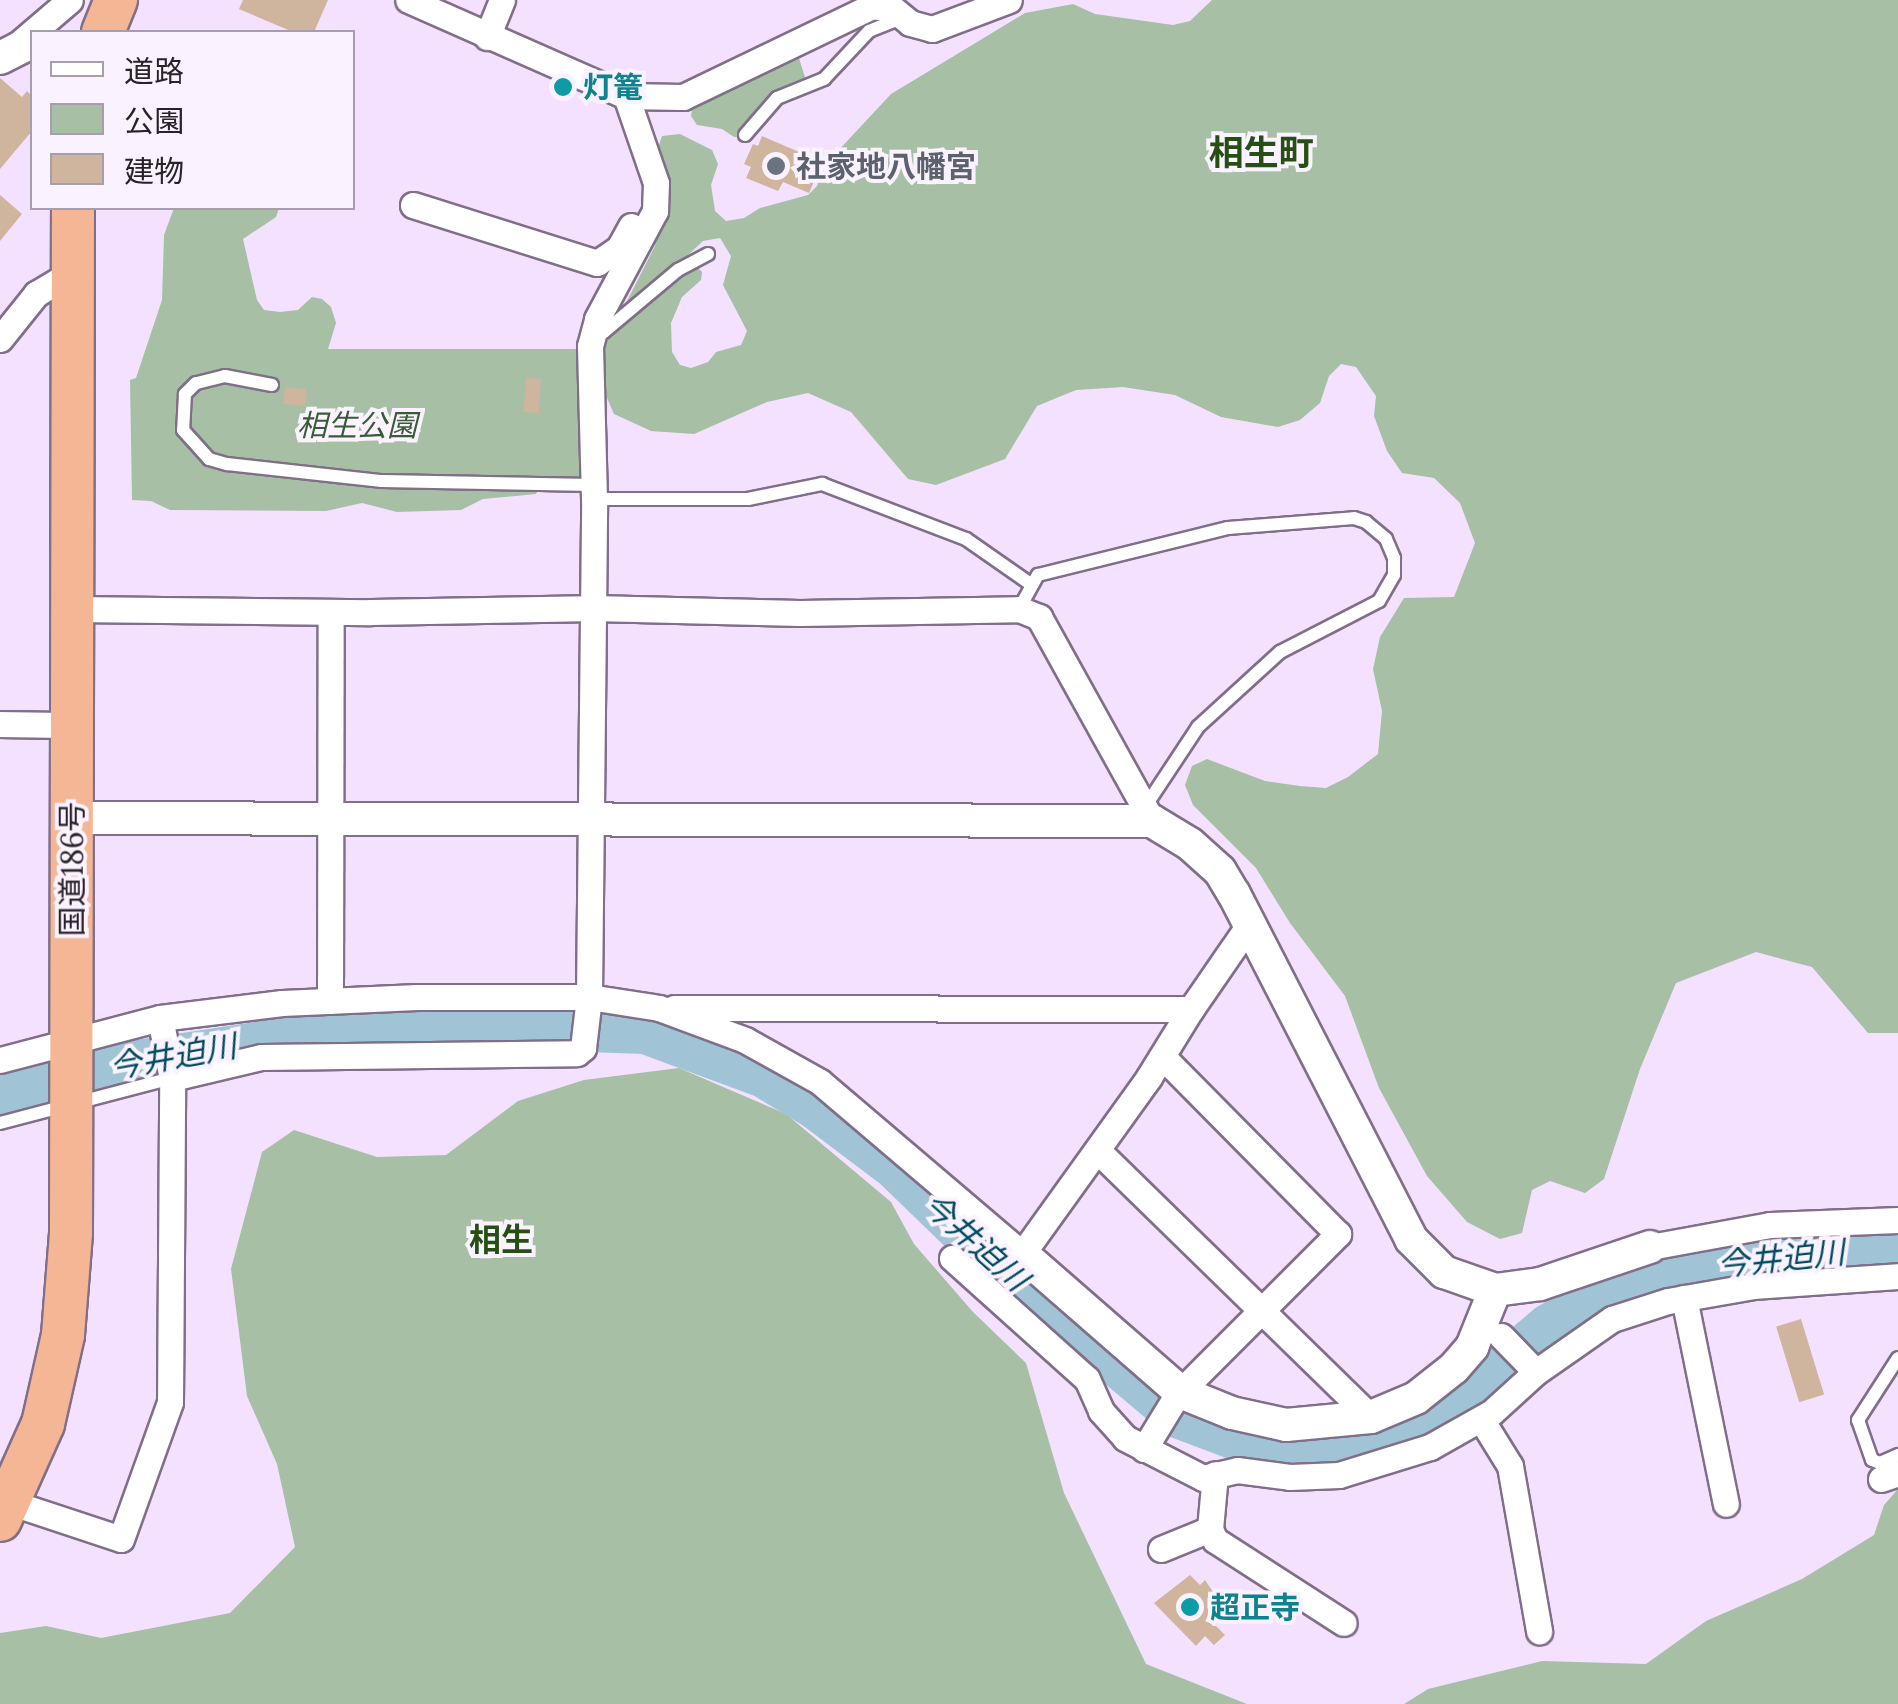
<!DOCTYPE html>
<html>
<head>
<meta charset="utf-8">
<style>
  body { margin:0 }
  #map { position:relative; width:1898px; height:1704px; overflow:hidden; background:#f3e1ff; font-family:Lora,"Noto Sans JP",serif }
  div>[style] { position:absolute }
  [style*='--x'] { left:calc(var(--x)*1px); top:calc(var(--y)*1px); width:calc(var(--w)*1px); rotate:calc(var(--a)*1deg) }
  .green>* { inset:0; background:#a7bfa4 }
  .river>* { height:42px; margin:-21px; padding:0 21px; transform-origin:21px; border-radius:21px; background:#a0c4d5 }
  .building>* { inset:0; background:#cfb59e; transform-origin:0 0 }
  .roads { filter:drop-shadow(2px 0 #806f89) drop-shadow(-2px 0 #806f89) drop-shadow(0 2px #806f89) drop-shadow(0 -2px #806f89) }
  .service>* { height:12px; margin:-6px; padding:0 6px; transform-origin:6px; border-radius:6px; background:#fff }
  .minor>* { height:25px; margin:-12.5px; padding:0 12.5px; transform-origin:12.5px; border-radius:12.5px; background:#fff }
  .tertiary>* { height:32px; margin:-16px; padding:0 16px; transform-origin:16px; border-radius:16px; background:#fff }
  .trunk>* { height:42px; margin:-21px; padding:0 21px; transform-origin:21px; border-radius:21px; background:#f4b694 }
  .dots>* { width:28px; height:28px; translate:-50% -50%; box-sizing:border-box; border:5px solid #faf3ff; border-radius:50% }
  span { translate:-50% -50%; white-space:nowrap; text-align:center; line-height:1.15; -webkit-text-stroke:8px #faf3ff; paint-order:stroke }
  .culture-label { font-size:30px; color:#0d838f; font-weight:700 }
  .left { translate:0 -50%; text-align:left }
  .worship-label { font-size:30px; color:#5b616d; font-weight:700 }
  .park-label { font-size:30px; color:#385c35; font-style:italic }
  .street-label { font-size:30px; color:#29222d }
  .water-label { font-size:32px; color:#004a62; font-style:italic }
  .neighbourhood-label { font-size:32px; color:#264f13; font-weight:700 }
  .quarter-label { font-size:35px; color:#264f13; font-weight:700 }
  .legend { position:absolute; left:30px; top:30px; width:325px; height:180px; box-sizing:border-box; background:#faf3ff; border:2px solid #a69fab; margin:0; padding:12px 18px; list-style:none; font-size:30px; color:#29222d }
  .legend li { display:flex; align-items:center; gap:20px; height:50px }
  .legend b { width:50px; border:2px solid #a69fab }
</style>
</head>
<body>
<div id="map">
  <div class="green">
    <i style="clip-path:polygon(evenodd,1212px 0,1898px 0,1898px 1033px,1868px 1033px,1812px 967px,1756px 952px,1676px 983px,1640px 1069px,1604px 1179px,1585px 1193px,1550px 1181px,1532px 1190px,1522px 1233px,1500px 1239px,1467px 1222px,1427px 1176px,1379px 1088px,1345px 996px,1290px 923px,1256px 868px,1193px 805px,1185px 785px,1192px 766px,1207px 759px,1265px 781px,1300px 786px,1326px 788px,1348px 777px,1378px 754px,1382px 711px,1373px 669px,1380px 637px,1404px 598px,1454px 597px,1475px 543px,1460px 503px,1434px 478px,1402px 473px,1387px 451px,1374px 416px,1376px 396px,1356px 367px,1341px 364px,1329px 376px,1320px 403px,1300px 420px,1278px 427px,1221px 417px,1175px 395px,1123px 387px,1076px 390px,1037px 406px,1005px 459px,936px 485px,908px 479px,851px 412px,808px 393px,767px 402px,694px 434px,651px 431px,614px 414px,604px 391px,601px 352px,655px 246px,665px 187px,658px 148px,662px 136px,680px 134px,712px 150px,718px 164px,711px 185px,715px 211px,726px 221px,744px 218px,760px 208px,808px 195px,817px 186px,823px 167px,891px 94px,1025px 13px,1073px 4px,1095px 14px,1173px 25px,1190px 21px,1212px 0,720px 238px,731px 256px,723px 285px,747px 331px,741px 345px,716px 352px,708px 362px,691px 368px,680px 365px,672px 352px,671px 323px,682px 297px,701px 280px,702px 272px,687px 256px,703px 241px,720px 238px)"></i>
    <i style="clip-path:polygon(798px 55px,810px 93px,794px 98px,784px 90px,777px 91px,774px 115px,750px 137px,734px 137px,722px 129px,697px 125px,691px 116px,693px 103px)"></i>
    <i style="clip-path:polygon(174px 208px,279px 208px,276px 217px,243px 239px,257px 300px,264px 310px,280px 312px,298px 310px,312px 297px,322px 299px,331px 307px,336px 323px,328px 349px,579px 349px,583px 492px,540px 487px,536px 494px,483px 499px,461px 510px,397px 512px,362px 503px,326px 511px,170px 510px,151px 501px,132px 500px,130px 380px,136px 378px,162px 300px,164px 235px)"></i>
    <i style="clip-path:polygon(679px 1068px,786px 1114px,891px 1202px,914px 1244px,973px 1312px,1026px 1363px,1064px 1493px,1146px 1664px,1247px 1704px,0 1704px,0 1633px,46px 1626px,101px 1638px,230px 1613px,295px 1547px,277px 1464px,247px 1396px,231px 1269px,262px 1152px,294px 1130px,377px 1157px,446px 1155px,518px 1101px,584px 1080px)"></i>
    <i style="clip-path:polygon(1898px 1489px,1898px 1704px,1404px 1704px,1428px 1689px,1542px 1661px,1646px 1664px,1706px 1621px,1802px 1579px,1874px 1535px,1884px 1505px)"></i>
  </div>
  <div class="river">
    <i style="--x:0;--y:1096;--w:135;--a:-14.5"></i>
    <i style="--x:131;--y:1062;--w:197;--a:-8.7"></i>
    <i style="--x:326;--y:1032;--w:148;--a:-1.9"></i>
    <i style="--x:474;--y:1027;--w:171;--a:2"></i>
    <i style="--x:645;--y:1033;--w:127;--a:20.3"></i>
    <i style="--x:764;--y:1077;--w:61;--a:31.6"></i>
    <i style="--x:816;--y:1109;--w:98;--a:37.1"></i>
    <i style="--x:894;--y:1168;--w:117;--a:44"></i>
    <i style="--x:978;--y:1249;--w:260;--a:40.2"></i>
    <i style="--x:1177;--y:1417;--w:94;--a:20.6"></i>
    <i style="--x:1265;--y:1450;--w:54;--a:5.3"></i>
    <i style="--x:1319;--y:1455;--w:29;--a:-6"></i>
    <i style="--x:1348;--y:1452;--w:64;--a:-16.4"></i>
    <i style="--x:1409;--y:1434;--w:35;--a:-31"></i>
    <i style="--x:1439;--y:1416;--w:142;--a:-39.9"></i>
    <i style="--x:1548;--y:1325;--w:49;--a:-30.8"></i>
    <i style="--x:1590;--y:1300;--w:52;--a:-21.6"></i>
    <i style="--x:1638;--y:1281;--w:102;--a:-12.4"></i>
    <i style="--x:1738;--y:1259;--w:160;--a:-3.6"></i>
  </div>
  <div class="building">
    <i style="clip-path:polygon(243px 0,328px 0,314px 32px,293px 32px,239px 9px)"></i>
    <i style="clip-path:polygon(0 78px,22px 97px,27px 91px,32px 96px,32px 131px,0 169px)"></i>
    <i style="clip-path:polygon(762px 136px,799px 152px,795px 162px,818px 172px,809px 193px,783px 182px,778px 191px,746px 178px,751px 167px,744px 164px,753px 144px,758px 146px)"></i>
    <i style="clip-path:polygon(0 195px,22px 214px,0 241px)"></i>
    <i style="left:526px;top:378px;width:15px;height:34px;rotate:4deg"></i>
    <i style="left:285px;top:387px;width:22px;height:17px;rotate:5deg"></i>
    <i style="left:1801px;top:1319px;width:79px;height:26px;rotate:73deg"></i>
    <i style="clip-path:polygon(1190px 1575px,1200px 1585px,1205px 1580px,1226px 1611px,1214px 1624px,1225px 1635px,1214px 1645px,1205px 1636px,1196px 1646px,1154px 1603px)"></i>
  </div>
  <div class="roads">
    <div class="service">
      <i style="--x:745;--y:135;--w:49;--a:-49.1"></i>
      <i style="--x:777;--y:98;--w:51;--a:-22"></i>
      <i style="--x:824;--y:79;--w:66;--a:-46.8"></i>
      <i style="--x:869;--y:31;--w:35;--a:-22"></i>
      <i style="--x:596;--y:334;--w:8;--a:-14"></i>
      <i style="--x:604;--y:332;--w:97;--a:-40"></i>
      <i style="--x:678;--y:270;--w:34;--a:-28"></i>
      <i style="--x:272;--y:385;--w:48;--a:-169.2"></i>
      <i style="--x:225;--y:376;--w:30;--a:166"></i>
      <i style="--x:196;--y:383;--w:16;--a:135"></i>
      <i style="--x:185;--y:394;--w:36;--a:93"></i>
      <i style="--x:183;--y:430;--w:39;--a:48"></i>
      <i style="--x:209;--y:459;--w:19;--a:16"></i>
      <i style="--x:227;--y:464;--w:156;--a:6.3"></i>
      <i style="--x:382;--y:481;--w:210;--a:1.1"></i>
      <i style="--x:594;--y:499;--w:154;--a:0"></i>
      <i style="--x:748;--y:499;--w:76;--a:-11.5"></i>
      <i style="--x:822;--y:484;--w:154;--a:20.9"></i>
      <i style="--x:966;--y:539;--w:80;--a:34.9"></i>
      <i style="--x:1019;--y:609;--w:39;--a:-61"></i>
      <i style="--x:1038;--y:575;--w:196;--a:-13.9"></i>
      <i style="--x:1228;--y:528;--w:126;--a:-4.5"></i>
      <i style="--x:1354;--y:518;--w:13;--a:18"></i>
      <i style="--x:1366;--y:522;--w:26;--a:40"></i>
      <i style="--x:1386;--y:539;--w:21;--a:67"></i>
      <i style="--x:1394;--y:558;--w:17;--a:90"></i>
      <i style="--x:1394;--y:575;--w:30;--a:120"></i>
      <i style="--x:1379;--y:601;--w:111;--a:152.7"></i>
      <i style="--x:1280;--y:652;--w:111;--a:137.6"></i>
      <i style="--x:1198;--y:727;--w:96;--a:123.5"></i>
      <i style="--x:0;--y:1123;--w:178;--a:-14.7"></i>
      <i style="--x:1898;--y:1358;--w:74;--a:122.8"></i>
      <i style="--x:1858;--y:1420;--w:42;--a:70.7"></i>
      <i style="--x:1872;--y:1460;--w:9;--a:21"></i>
      <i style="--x:1880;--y:1463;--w:20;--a:-24"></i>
    </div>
    <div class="minor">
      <i style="--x:487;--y:37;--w:40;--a:-68"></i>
      <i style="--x:15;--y:47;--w:72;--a:-40.5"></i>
      <i style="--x:626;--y:96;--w:57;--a:1"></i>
      <i style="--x:683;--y:97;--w:210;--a:-25.7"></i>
      <i style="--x:872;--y:6;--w:21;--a:8"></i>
      <i style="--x:893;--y:9;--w:22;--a:39"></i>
      <i style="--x:910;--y:23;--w:23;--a:15"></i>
      <i style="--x:932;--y:29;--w:82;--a:-20.6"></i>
      <i style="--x:413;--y:205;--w:193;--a:17.5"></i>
      <i style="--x:597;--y:263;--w:27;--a:-34"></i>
      <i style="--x:619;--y:248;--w:25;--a:-61"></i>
      <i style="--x:0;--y:339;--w:58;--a:-51.3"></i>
      <i style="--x:36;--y:294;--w:41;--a:-31"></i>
      <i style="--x:71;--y:609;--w:300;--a:0.6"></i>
      <i style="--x:371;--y:612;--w:222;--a:-1"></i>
      <i style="--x:593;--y:608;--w:207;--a:1.4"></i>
      <i style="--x:800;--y:613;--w:219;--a:-1"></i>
      <i style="--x:1019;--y:609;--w:22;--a:22"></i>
      <i style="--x:1039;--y:617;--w:233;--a:61"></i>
      <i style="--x:0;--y:724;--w:70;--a:0.8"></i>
      <i style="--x:330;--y:1001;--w:389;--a:-89.9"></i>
      <i style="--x:674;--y:1008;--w:517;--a:0.11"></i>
      <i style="--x:1191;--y:1009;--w:106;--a:-55.4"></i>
      <i style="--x:0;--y:1060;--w:165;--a:-14.7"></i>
      <i style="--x:160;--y:1018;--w:123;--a:-7"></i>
      <i style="--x:282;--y:1003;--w:135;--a:-2.5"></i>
      <i style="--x:417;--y:997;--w:172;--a:0"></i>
      <i style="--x:589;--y:997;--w:71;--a:8.9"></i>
      <i style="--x:659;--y:1008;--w:92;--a:20.4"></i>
      <i style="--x:745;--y:1040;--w:86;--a:29.2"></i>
      <i style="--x:820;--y:1082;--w:265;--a:40.4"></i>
      <i style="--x:1022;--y:1254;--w:218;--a:-54.3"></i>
      <i style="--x:1149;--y:1077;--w:80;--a:-58.3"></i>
      <i style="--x:172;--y:1078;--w:91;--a:-13.3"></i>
      <i style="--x:261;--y:1057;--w:316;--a:-0.7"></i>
      <i style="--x:577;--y:1053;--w:8;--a:-40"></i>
      <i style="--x:583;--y:1048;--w:51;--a:-83.3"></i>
      <i style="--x:589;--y:997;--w:498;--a:-89.4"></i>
      <i style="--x:594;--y:499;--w:153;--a:-91.5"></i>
      <i style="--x:590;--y:346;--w:28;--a:-75"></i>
      <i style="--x:597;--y:319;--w:123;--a:-61.8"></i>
      <i style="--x:655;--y:211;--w:28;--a:-88"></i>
      <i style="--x:656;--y:183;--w:92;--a:-109"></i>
      <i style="--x:626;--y:96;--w:238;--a:-156.2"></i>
      <i style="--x:1098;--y:1151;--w:381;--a:44.3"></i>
      <i style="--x:1650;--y:1247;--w:122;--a:-10.4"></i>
      <i style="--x:1770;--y:1225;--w:128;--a:-2.2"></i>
      <i style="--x:952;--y:1258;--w:181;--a:41.9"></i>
      <i style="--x:1087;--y:1379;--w:35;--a:66"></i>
      <i style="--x:1101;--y:1411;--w:36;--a:48"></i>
      <i style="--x:1125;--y:1438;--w:88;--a:27.1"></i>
      <i style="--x:1203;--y:1478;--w:35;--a:-13"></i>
      <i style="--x:1237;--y:1470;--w:53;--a:7.5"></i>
      <i style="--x:1290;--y:1477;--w:49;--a:-2.3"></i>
      <i style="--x:1339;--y:1475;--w:95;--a:-17.1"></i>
      <i style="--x:1430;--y:1447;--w:71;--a:-29.4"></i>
      <i style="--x:1492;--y:1412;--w:59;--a:-42.3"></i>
      <i style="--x:1536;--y:1372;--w:93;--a:-34.9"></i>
      <i style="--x:1612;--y:1319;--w:59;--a:-17.8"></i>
      <i style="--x:1668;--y:1301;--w:86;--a:-10"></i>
      <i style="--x:1753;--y:1286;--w:145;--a:-3.9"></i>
      <i style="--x:1684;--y:1298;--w:210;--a:78.5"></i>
      <i style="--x:1501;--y:1336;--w:50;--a:45.8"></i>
      <i style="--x:1481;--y:1419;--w:55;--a:58.3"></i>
      <i style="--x:1510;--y:1466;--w:168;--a:80"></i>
      <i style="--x:1144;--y:1449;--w:63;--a:-58.6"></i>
      <i style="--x:1177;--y:1395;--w:228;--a:-45"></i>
      <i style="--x:1338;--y:1234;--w:250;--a:-134.7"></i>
      <i style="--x:1881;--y:1479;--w:18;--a:-19"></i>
      <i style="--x:0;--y:1499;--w:127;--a:18.3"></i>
      <i style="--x:121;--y:1539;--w:145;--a:-70.3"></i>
      <i style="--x:170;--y:1402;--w:324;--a:-89.6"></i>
      <i style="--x:172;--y:1078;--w:61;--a:-101.3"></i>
      <i style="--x:1210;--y:1529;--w:55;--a:-84.8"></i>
      <i style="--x:1161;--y:1549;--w:53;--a:-22.2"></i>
      <i style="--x:1210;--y:1529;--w:12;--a:66"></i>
      <i style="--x:1215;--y:1540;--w:153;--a:32.8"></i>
    </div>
    <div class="tertiary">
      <i style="--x:0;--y:58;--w:36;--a:-27"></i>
      <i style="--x:72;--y:818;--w:1080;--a:0.16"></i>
      <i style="--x:1152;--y:821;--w:44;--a:31.2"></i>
      <i style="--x:1190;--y:844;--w:40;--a:42"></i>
      <i style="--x:1220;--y:871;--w:27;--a:59"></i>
      <i style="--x:1234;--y:894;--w:388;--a:62.8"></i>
      <i style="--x:1411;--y:1239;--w:47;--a:45"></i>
      <i style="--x:1444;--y:1272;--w:54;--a:19.4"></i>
      <i style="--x:1022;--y:1254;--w:210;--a:41.1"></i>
      <i style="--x:1180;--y:1392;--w:56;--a:22"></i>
      <i style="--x:1232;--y:1413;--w:55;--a:12.5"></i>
      <i style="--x:1286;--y:1425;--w:85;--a:-5.4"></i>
      <i style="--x:1371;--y:1417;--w:49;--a:-22.9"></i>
      <i style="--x:1416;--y:1398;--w:48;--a:-38.3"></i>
      <i style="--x:1454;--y:1368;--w:28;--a:-49"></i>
      <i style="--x:1472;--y:1347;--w:61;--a:-68"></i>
      <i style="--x:1495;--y:1290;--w:45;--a:-7.6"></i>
      <i style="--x:1540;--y:1284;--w:116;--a:-18.6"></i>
    </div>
    <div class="trunk">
      <i style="--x:103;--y:32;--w:35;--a:-68"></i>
      <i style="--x:0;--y:1520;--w:105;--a:-65.9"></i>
      <i style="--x:43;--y:1424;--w:91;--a:-77.3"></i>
      <i style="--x:63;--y:1335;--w:101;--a:-85.5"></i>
      <i style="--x:71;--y:1234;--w:1026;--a:-89.89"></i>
    </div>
  </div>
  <div class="dots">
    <i style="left:563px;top:87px;background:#0f9aa8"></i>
    <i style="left:776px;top:166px;background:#6b7280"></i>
    <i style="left:1190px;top:1607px;background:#0f9aa8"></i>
  </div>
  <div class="culture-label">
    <span class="left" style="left:583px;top:87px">灯篭</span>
    <span class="left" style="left:1210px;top:1607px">超正寺</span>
  </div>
  <div class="worship-label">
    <span class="left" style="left:796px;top:166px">社家地八幡宮</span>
  </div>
  <div class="park-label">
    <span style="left:357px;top:425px">相生公園</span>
  </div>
  <div class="street-label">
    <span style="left:72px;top:869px;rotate:-90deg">国道186号</span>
  </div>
  <div class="water-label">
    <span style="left:173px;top:1057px;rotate:-10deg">今井迫川</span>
    <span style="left:975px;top:1242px;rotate:42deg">今井迫川</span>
    <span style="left:1781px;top:1259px;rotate:-6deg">今井迫川</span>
  </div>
  <div class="neighbourhood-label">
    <span style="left:501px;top:1240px">相生</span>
  </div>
  <div class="quarter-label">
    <span style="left:1261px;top:153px">相生町</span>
  </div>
  <ul class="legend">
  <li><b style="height:12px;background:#fff"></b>道路</li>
  <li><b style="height:28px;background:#a7bfa4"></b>公園</li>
  <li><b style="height:28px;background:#cfb59e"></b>建物</li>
  </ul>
</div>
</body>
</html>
